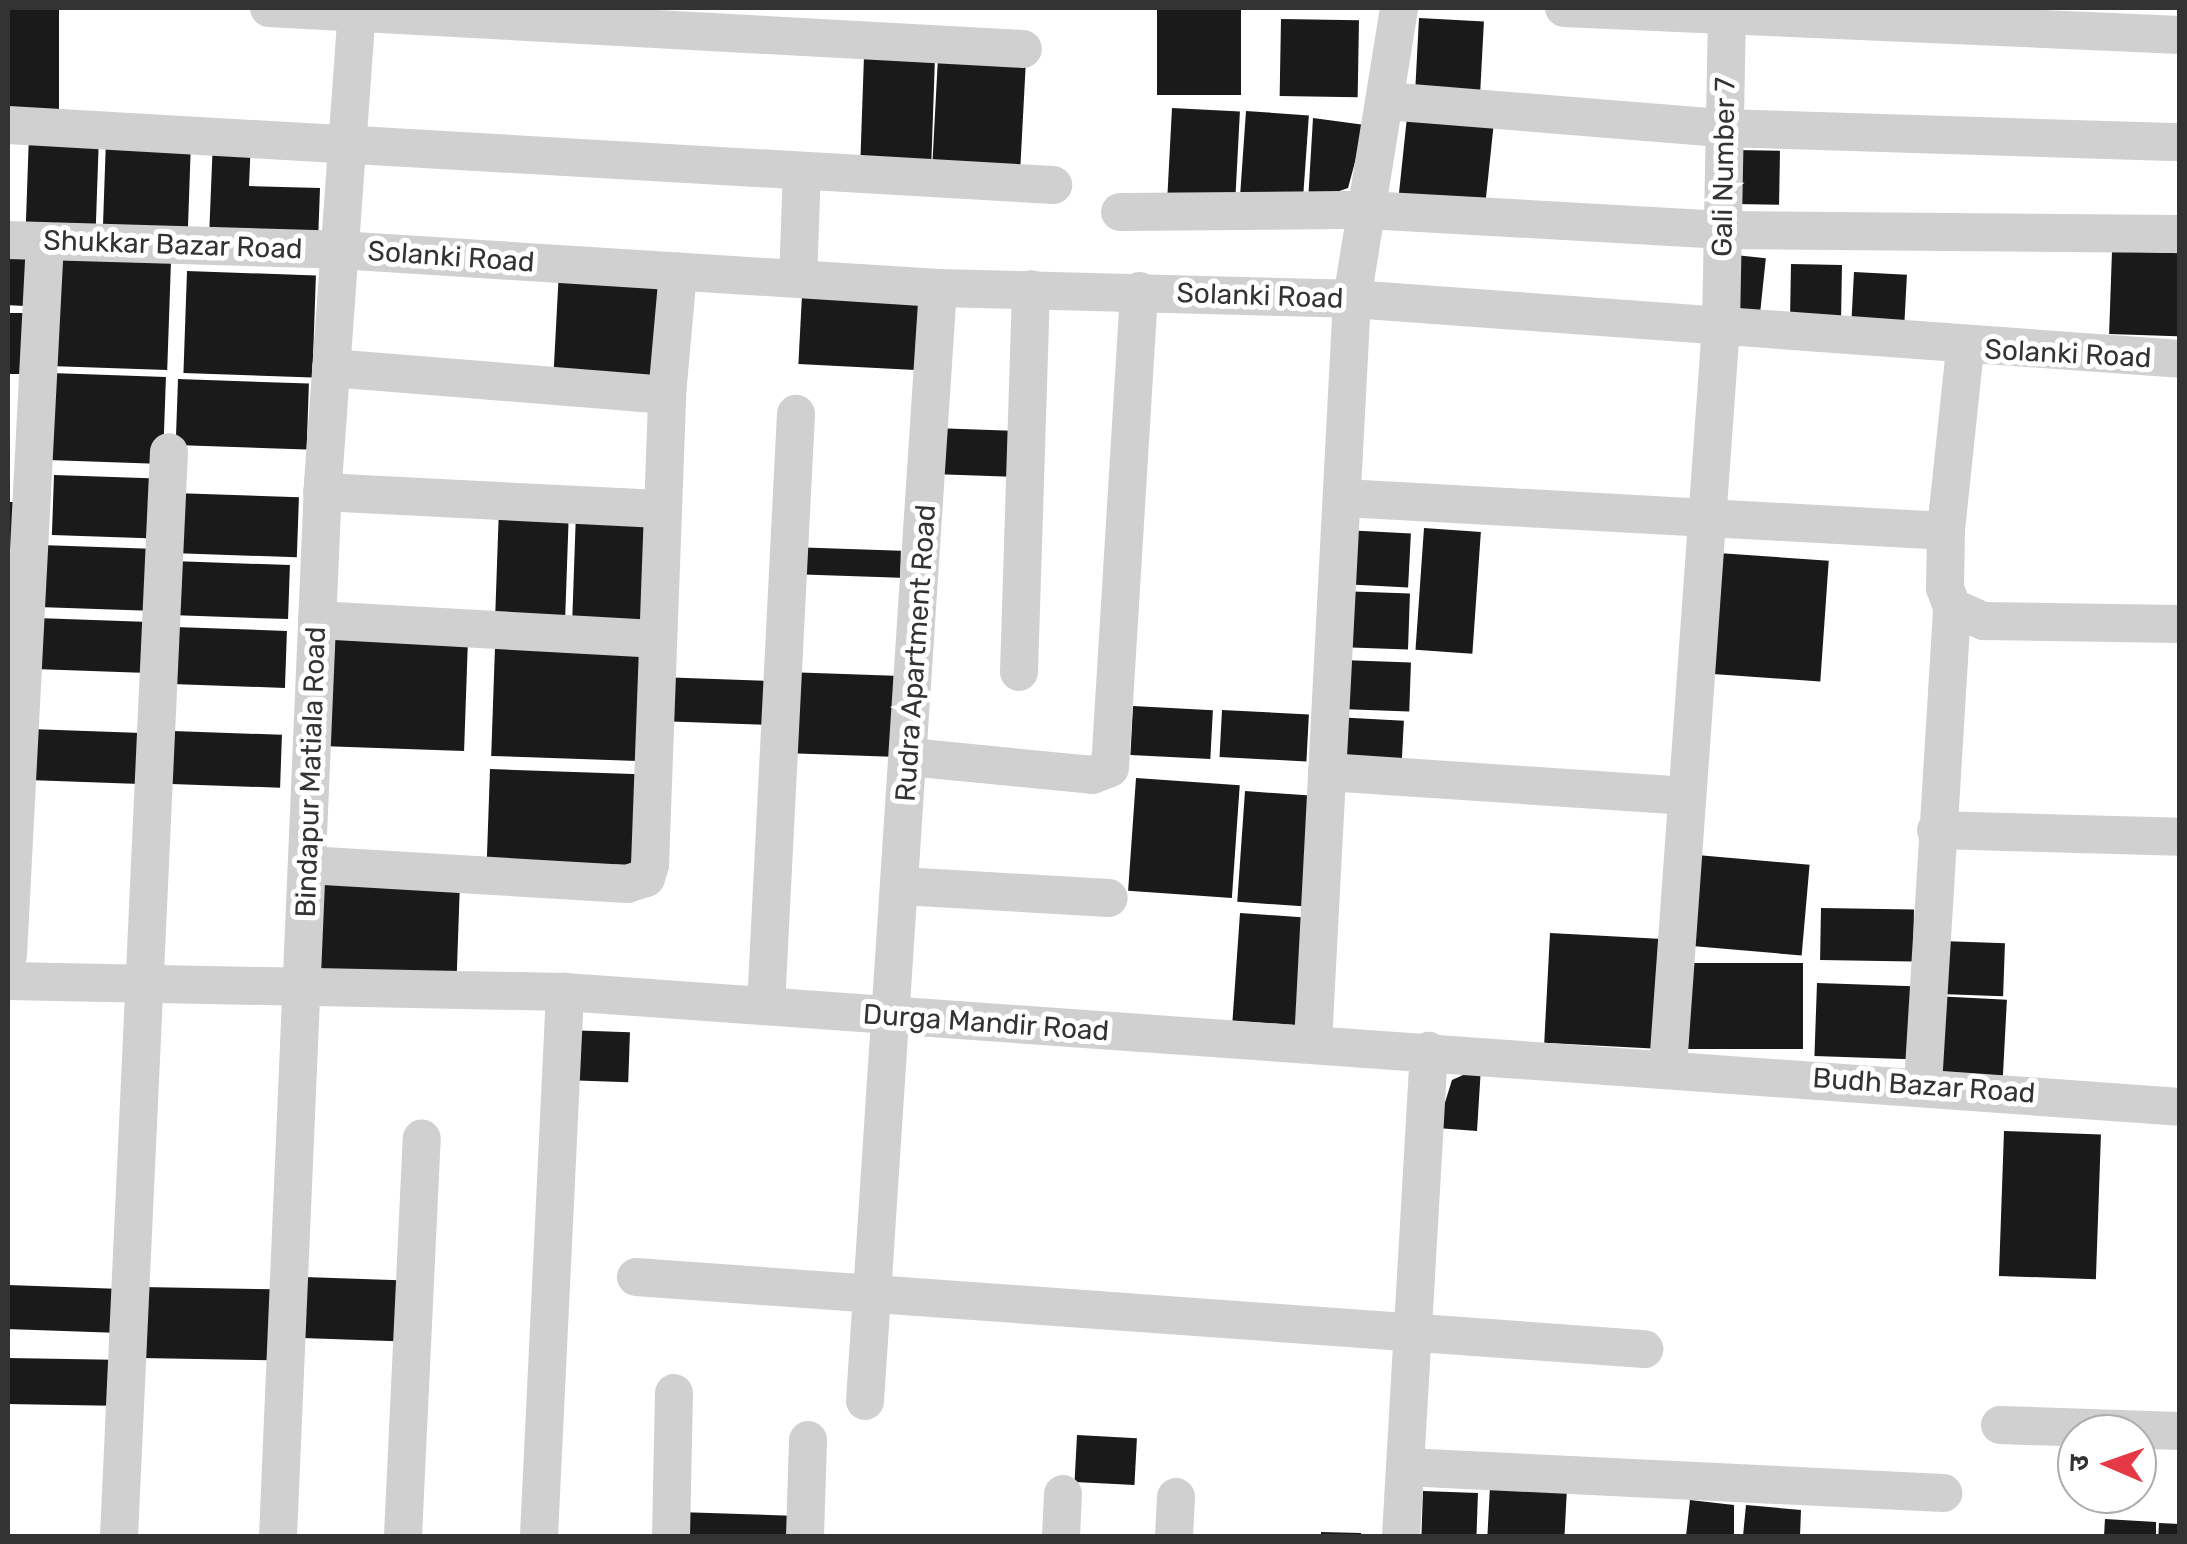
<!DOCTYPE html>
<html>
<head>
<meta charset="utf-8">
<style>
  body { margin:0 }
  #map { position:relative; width:2187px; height:1544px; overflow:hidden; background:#fff; font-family:Rubik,"Noto Sans Devanagari",sans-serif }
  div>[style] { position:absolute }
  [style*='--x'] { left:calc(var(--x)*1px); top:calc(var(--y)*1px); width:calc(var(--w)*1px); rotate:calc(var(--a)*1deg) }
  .building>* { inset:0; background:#1a1a1a; transform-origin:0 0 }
  .minor>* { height:38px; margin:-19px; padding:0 19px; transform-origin:19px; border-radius:19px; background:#d0d0d0 }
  span { translate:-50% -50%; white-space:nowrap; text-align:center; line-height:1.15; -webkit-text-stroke:10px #fff; paint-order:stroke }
  .street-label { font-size:28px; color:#333 }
  .frame { position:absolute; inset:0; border:10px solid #333; pointer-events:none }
  .north { position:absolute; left:2057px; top:1414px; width:100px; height:100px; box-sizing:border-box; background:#fff; border:2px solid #adadad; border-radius:50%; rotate:272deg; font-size:28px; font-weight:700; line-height:40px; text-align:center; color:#333 }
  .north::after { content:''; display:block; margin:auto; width:35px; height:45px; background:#e63946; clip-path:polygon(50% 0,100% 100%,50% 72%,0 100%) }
</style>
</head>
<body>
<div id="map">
  <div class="building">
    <i style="left:8px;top:8px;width:51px;height:112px"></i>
    <i style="left:1157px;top:8px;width:84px;height:87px"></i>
    <i style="left:1419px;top:18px;width:65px;height:70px;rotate:3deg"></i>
    <i style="left:1281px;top:19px;width:78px;height:77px;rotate:1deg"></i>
    <i style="left:864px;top:56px;width:71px;height:111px;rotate:2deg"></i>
    <i style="left:938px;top:57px;width:88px;height:113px;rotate:3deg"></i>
    <i style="left:1172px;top:108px;width:68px;height:89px;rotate:3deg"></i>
    <i style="left:1246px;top:111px;width:63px;height:87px;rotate:4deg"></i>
    <i style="left:1407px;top:117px;width:87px;height:90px;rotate:6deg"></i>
    <i style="clip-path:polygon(1313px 118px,1365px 125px,1348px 188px,1308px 202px)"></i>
    <i style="left:29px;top:134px;width:70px;height:92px;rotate:2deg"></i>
    <i style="left:106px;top:139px;width:85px;height:92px;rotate:2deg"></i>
    <i style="clip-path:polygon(213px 139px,251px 140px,249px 186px,320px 188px,318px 242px,209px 238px)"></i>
    <i style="left:1736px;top:150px;width:44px;height:54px;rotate:1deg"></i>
    <i style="left:8px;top:250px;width:20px;height:55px;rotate:3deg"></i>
    <i style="left:2112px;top:251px;width:68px;height:83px;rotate:2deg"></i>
    <i style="left:1735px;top:255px;width:31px;height:59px;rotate:6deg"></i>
    <i style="left:53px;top:259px;width:118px;height:107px;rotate:2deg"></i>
    <i style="left:1791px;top:264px;width:51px;height:54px;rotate:1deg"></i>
    <i style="left:559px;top:270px;width:105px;height:106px;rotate:3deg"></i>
    <i style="left:187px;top:271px;width:129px;height:102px;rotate:2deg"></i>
    <i style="left:1854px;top:272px;width:53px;height:49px;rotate:3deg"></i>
    <i style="left:802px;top:295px;width:127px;height:69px;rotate:3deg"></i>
    <i style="left:8px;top:313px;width:19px;height:61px"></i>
    <i style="left:51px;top:373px;width:115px;height:87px;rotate:2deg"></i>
    <i style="left:178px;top:379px;width:131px;height:66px;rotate:2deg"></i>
    <i style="left:934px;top:428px;width:87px;height:46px;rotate:2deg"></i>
    <i style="left:54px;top:475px;width:103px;height:60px;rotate:2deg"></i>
    <i style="left:174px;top:493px;width:125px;height:60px;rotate:2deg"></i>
    <i style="clip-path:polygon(8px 502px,18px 502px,16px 552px,8px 552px)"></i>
    <i style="left:499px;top:507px;width:70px;height:108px;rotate:2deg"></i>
    <i style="left:576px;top:512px;width:72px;height:110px;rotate:2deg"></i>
    <i style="left:1424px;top:528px;width:57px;height:122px;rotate:4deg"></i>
    <i style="left:1344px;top:530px;width:67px;height:54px;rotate:3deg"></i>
    <i style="left:40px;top:545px;width:118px;height:62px;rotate:2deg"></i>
    <i style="left:790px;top:547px;width:111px;height:27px;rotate:2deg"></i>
    <i style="left:1718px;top:553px;width:111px;height:121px;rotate:4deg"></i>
    <i style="left:172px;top:561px;width:118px;height:54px;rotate:2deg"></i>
    <i style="left:1339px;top:591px;width:71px;height:56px;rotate:2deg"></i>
    <i style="left:36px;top:618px;width:121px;height:51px;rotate:2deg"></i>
    <i style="left:174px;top:627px;width:113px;height:57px;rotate:2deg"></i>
    <i style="left:324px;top:636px;width:144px;height:110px;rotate:2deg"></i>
    <i style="left:495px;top:647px;width:147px;height:109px;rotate:2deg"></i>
    <i style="left:1342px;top:660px;width:69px;height:49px;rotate:2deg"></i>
    <i style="left:786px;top:672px;width:108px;height:81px;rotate:2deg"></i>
    <i style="left:658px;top:677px;width:111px;height:44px;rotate:2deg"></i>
    <i style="left:1133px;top:706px;width:80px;height:49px;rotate:3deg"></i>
    <i style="left:1222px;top:710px;width:87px;height:47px;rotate:3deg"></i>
    <i style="left:1334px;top:717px;width:70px;height:50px;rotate:3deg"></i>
    <i style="left:30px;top:729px;width:112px;height:51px;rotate:2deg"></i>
    <i style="left:173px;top:731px;width:109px;height:53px;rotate:2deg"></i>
    <i style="left:490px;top:769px;width:150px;height:91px;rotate:2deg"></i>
    <i style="left:1136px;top:778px;width:104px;height:113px;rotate:4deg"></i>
    <i style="left:1245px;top:791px;width:69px;height:111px;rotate:4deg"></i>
    <i style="left:1697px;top:855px;width:113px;height:91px;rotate:5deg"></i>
    <i style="left:323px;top:879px;width:137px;height:93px;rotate:2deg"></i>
    <i style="left:1821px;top:908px;width:93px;height:52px;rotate:1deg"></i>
    <i style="left:1240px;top:913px;width:72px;height:108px;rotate:4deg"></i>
    <i style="left:1550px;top:933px;width:122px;height:110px;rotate:3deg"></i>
    <i style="left:1942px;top:941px;width:63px;height:53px;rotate:2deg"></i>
    <i style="left:1687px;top:963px;width:116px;height:86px"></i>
    <i style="left:1817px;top:983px;width:96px;height:73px;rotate:2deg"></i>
    <i style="left:1934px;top:996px;width:73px;height:76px;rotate:3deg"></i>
    <i style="left:565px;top:1030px;width:65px;height:50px;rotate:2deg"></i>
    <i style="clip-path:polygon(1481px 1067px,1477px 1131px,1437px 1128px,1452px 1080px)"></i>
    <i style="left:2004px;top:1131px;width:97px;height:145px;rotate:2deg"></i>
    <i style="left:304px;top:1277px;width:110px;height:61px;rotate:2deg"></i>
    <i style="left:8px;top:1285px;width:107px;height:44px;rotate:2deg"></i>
    <i style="left:141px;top:1287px;width:133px;height:71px;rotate:1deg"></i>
    <i style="left:8px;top:1358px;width:104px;height:46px;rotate:1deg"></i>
    <i style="left:1077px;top:1435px;width:60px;height:47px;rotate:3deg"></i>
    <i style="left:1490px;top:1486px;width:77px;height:50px;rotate:3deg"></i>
    <i style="left:1423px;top:1491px;width:55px;height:45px;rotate:2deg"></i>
    <i style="clip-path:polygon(1690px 1500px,1734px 1505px,1734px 1536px,1686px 1536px)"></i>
    <i style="clip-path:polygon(1746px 1505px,1801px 1510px,1800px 1536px,1743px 1536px)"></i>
    <i style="clip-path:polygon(678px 1512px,798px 1516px,798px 1536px,677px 1536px)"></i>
    <i style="clip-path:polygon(2105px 1519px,2156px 1522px,2156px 1536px,2104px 1536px)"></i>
    <i style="left:2159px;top:1523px;width:21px;height:13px;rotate:3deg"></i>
    <i style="clip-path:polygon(1321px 1532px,1361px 1533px,1361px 1536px,1321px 1536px)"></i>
  </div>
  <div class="minor">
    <i style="--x:269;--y:8;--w:755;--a:3.11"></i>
    <i style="--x:1564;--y:8;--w:617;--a:2.51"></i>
    <i style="--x:1386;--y:101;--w:339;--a:4.6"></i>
    <i style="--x:1724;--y:128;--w:456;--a:1.8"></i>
    <i style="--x:8;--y:125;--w:1047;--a:3.29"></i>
    <i style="--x:1120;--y:212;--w:247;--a:-0.5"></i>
    <i style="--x:1367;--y:210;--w:357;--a:3.2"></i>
    <i style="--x:1723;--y:230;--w:457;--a:0.5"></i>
    <i style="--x:8;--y:240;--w:331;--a:1.7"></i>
    <i style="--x:339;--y:250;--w:600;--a:3.63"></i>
    <i style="--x:938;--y:288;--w:414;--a:1.5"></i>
    <i style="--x:1352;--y:299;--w:830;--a:4.14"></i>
    <i style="--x:798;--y:279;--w:108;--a:-87.9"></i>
    <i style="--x:1965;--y:349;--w:183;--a:96"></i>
    <i style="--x:1946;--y:531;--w:57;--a:91"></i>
    <i style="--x:1945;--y:588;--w:20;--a:70"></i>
    <i style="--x:1952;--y:607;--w:35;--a:24"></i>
    <i style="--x:1984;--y:621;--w:196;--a:0.9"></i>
    <i style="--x:667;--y:395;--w:124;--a:-84.9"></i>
    <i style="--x:322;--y:492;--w:338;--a:2.9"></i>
    <i style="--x:1344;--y:498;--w:603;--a:3.14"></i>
    <i style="--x:317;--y:620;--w:338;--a:3.2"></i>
    <i style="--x:1019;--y:672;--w:383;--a:-88.2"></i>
    <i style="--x:909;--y:757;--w:184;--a:5.6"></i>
    <i style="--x:1092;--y:775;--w:19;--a:-21"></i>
    <i style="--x:1110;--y:768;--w:478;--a:-86.5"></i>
    <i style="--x:1327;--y:772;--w:361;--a:3.8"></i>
    <i style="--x:1936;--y:830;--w:244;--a:1.6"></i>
    <i style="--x:307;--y:865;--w:321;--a:3.4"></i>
    <i style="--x:627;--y:884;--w:20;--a:-18"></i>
    <i style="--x:646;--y:878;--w:14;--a:-73"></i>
    <i style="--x:650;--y:865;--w:470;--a:-87.9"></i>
    <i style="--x:667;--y:395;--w:337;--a:-175.4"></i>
    <i style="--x:901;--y:886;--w:208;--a:3.3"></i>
    <i style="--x:8;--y:955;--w:713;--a:-87.03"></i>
    <i style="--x:8;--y:981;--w:557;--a:1.13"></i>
    <i style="--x:565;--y:992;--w:1619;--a:4.07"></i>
    <i style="--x:766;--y:1006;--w:593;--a:-87.1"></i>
    <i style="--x:1313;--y:1043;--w:745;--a:-87"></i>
    <i style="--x:1352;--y:299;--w:295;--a:-80.8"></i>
    <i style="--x:1668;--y:1067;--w:743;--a:-85.91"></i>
    <i style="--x:1721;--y:326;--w:318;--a:-88.9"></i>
    <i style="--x:1923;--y:1085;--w:479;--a:-86.5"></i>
    <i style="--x:636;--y:1277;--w:1011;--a:4.09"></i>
    <i style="--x:865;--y:1401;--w:1115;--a:-86.25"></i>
    <i style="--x:2000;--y:1425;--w:180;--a:1.9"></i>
    <i style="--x:1405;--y:1467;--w:539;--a:2.77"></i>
    <i style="--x:119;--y:1536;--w:1085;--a:-87.36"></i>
    <i style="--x:278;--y:1536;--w:1054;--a:-87.55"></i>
    <i style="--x:323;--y:483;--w:476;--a:-85.9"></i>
    <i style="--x:403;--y:1536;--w:398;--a:-87.3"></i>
    <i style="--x:539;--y:1536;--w:545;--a:-87.26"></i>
    <i style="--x:671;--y:1536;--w:143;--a:-88.8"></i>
    <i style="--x:805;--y:1536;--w:96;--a:-88.2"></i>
    <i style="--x:1061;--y:1536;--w:42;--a:-87.3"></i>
    <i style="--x:1174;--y:1536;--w:39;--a:-87"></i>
    <i style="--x:1401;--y:1536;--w:486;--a:-86.7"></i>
  </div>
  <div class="street-label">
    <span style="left:1724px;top:167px;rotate:-89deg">Gali Number 7</span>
    <span style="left:173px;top:245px;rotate:2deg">Shukkar Bazar Road</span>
    <span style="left:451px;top:257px;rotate:4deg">Solanki Road</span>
    <span style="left:1260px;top:296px;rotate:2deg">Solanki Road</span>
    <span style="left:2068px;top:354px;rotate:3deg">Solanki Road</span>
    <span style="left:916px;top:653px;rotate:-86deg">Rudra Apartment Road</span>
    <span style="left:311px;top:772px;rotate:-88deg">Bindapur Matiala Road</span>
    <span style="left:986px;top:1023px;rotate:4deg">Durga Mandir Road</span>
    <span style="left:1924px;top:1086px;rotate:4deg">Budh Bazar Road</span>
  </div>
  <div class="frame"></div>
  <div class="north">उ</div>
</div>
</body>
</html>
